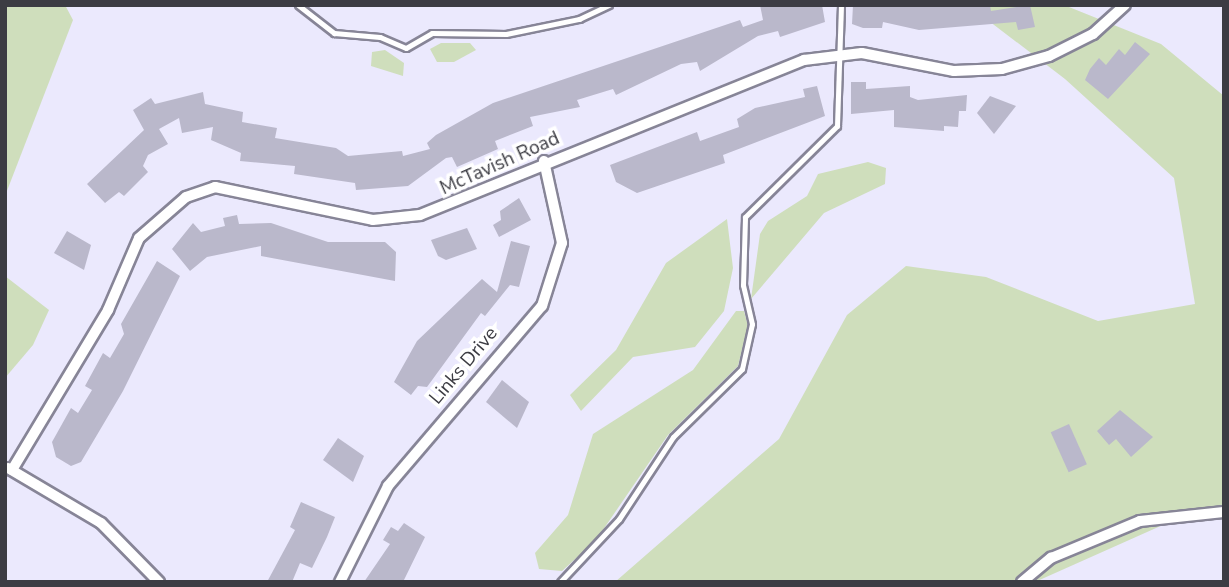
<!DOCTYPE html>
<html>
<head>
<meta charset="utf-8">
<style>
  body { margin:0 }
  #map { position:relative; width:1229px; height:587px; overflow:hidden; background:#ebe9fd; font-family:"Nunito Sans",sans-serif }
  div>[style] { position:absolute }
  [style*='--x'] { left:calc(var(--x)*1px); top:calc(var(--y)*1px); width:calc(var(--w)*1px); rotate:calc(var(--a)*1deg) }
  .green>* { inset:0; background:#cfdebc }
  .building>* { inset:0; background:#bab8cb; transform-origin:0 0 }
  .roads { filter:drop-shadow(2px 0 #878597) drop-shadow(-2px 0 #878597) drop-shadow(0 2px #878597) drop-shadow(0 -2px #878597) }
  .lane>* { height:5px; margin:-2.5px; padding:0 2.5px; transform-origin:2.5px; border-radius:2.5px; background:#fff }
  .street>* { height:10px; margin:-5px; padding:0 5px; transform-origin:5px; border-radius:5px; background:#fff }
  span { translate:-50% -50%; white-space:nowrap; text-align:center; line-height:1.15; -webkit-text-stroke:7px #fff; paint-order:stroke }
  .street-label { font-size:19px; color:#3c3c43 }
  .frame { position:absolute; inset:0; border:7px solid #3c3c43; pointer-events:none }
</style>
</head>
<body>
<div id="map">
  <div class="green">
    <i style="clip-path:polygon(5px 5px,65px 5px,73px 20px,5px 196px)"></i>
    <i style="clip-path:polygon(968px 5px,1064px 5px,1161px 44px,1224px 96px,1224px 513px,1174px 520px,1035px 582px,615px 582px,779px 439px,847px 315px,906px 266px,986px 277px,1098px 321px,1195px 304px,1174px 178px,1065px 79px)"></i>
    <i style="clip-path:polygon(441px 43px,470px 43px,476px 50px,454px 62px,437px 62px,430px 49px)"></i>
    <i style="clip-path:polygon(385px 50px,404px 63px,403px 76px,371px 66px,372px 52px)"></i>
    <i style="clip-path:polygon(868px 162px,886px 168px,885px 184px,824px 213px,751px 299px,760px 234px,768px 221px,807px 196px,818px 174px)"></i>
    <i style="clip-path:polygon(727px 219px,733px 268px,724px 311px,695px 347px,633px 357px,581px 411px,570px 395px,616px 350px,666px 263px)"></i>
    <i style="clip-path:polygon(5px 276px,49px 310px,33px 345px,5px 378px)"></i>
    <i style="clip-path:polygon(736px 311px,744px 311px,748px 326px,738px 366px,668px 435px,596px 540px,562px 571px,539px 569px,535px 553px,568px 515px,593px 434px,693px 370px)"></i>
  </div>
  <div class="building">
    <i style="clip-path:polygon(760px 5px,822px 5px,825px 22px,780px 37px,778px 31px,758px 36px,700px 71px,697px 62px,681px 64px,616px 95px,613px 89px,577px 100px,580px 107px,530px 117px,533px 126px,495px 141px,498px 149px,457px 167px,452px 157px,446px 158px,408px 186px,356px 190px,355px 183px,294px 174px,295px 166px,240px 161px,241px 153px,211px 140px,213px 127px,182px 133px,179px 118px,159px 129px,168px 144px,148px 155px,143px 166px,148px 172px,124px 196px,119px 192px,105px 203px,87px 184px,144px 130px,133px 110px,151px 98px,155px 104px,203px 92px,205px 104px,243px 112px,242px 122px,277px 128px,275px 138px,336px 148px,348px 156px,402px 151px,403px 156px,430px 149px,427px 143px,436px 135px,493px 103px,740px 20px,743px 27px,763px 20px)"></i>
    <i style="clip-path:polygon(853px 5px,990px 5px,991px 11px,1030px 5px,1035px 27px,1018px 30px,1016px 22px,919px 30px,883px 22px,882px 28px,863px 28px,852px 24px)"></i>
    <i style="clip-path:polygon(1135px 42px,1150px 54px,1108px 99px,1085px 80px,1090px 69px,1099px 58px,1106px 65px,1119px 49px,1125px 55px)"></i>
    <i style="clip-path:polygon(851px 82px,866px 82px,866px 89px,910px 86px,910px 97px,918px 100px,967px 95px,966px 111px,959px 111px,958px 127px,944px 126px,944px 131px,894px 127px,894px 110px,851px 114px)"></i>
    <i style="clip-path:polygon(817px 86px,825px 116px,723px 155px,725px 163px,637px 193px,616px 182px,610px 165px,697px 132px,700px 141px,739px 127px,737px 119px,755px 108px,805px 97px,803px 89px)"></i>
    <i style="clip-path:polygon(990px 96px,1016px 106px,994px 134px,977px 113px)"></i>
    <i style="clip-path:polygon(519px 198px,531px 220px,499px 237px,493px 225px,501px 220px,500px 211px)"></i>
    <i style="clip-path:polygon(237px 215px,239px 224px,271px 223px,328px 242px,385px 242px,396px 252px,395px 281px,261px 256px,261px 246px,207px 257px,190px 271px,172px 249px,193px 223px,201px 232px,225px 226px,223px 218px)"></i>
    <i style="clip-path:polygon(467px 228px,477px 249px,446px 260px,438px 256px,431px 240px)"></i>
    <i style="clip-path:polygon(67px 231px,91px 245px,84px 270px,54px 253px)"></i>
    <i style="clip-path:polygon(511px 241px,530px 246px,519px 287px,510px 285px,485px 316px,481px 313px,427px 387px,418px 386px,411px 395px,394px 382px,417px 341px,482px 279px,497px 292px)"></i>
    <i style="clip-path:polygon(157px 261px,180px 276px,123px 391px,81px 462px,71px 466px,56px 457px,52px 442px,71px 408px,78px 413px,92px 390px,85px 386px,103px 353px,110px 358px,124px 334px,121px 324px)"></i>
    <i style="clip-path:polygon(502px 380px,529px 402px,517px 428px,486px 402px)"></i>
    <i style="clip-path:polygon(1120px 410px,1153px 437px,1131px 457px,1116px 439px,1109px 445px,1097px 431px)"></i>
    <i style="left:1069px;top:424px;width:44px;height:20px;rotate:66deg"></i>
    <i style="clip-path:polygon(338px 438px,364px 456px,353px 482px,323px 460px)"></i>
    <i style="clip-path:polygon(301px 502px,335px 517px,327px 537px,312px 568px,300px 563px,292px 582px,267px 582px,295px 530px,290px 527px)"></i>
    <i style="clip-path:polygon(404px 523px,425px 537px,403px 582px,364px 582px,390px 544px,383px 540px,391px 527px,398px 531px)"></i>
  </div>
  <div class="roads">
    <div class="lane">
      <i style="--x:298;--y:5;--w:46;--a:37.9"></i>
      <i style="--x:334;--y:33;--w:46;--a:5"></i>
      <i style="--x:380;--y:37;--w:28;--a:23"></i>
      <i style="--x:406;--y:48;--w:30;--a:-30"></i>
      <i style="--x:432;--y:33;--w:74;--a:0.8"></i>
      <i style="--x:506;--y:34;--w:75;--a:-11.6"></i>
      <i style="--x:579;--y:19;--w:33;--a:-25"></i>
      <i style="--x:560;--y:582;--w:86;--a:-46.9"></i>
      <i style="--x:619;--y:519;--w:98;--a:-56.6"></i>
      <i style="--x:673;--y:437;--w:97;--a:-44.6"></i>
      <i style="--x:742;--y:369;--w:46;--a:-77.5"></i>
      <i style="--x:752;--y:324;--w:40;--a:-103"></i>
      <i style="--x:743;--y:285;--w:68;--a:-88.3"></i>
      <i style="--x:745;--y:217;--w:129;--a:-44.7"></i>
      <i style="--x:837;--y:126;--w:121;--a:-88.1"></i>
    </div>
    <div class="street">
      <i style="--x:8;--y:468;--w:108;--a:30.6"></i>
      <i style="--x:101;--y:523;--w:83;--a:45.5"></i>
      <i style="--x:12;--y:470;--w:187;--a:-59"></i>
      <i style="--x:108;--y:310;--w:78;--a:-66.7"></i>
      <i style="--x:139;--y:238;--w:62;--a:-41.1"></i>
      <i style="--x:186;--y:197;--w:31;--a:-19"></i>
      <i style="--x:215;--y:187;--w:161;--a:11.8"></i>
      <i style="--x:373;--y:220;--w:47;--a:-6.1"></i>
      <i style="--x:420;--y:215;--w:414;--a:-22"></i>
      <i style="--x:804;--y:60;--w:58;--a:-6.9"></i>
      <i style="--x:862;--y:53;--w:94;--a:11.1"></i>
      <i style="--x:954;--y:71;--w:48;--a:-2.4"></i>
      <i style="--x:1002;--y:69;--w:49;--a:-15.5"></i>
      <i style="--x:1049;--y:56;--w:49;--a:-26.6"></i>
      <i style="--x:1093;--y:34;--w:43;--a:-42.2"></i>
      <i style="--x:340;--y:582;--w:107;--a:-63.4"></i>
      <i style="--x:388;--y:486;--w:237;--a:-49.5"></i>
      <i style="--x:542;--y:306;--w:66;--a:-72.4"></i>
      <i style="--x:562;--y:243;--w:84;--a:-102.4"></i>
      <i style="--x:1022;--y:582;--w:38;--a:-40"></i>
      <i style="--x:1051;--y:558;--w:96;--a:-22.6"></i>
      <i style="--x:1140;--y:521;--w:84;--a:-6.1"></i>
    </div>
  </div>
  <div class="street-label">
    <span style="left:500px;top:164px;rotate:-24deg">McTavish Road</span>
    <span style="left:464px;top:366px;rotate:-50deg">Links Drive</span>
  </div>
  <div class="frame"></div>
</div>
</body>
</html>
